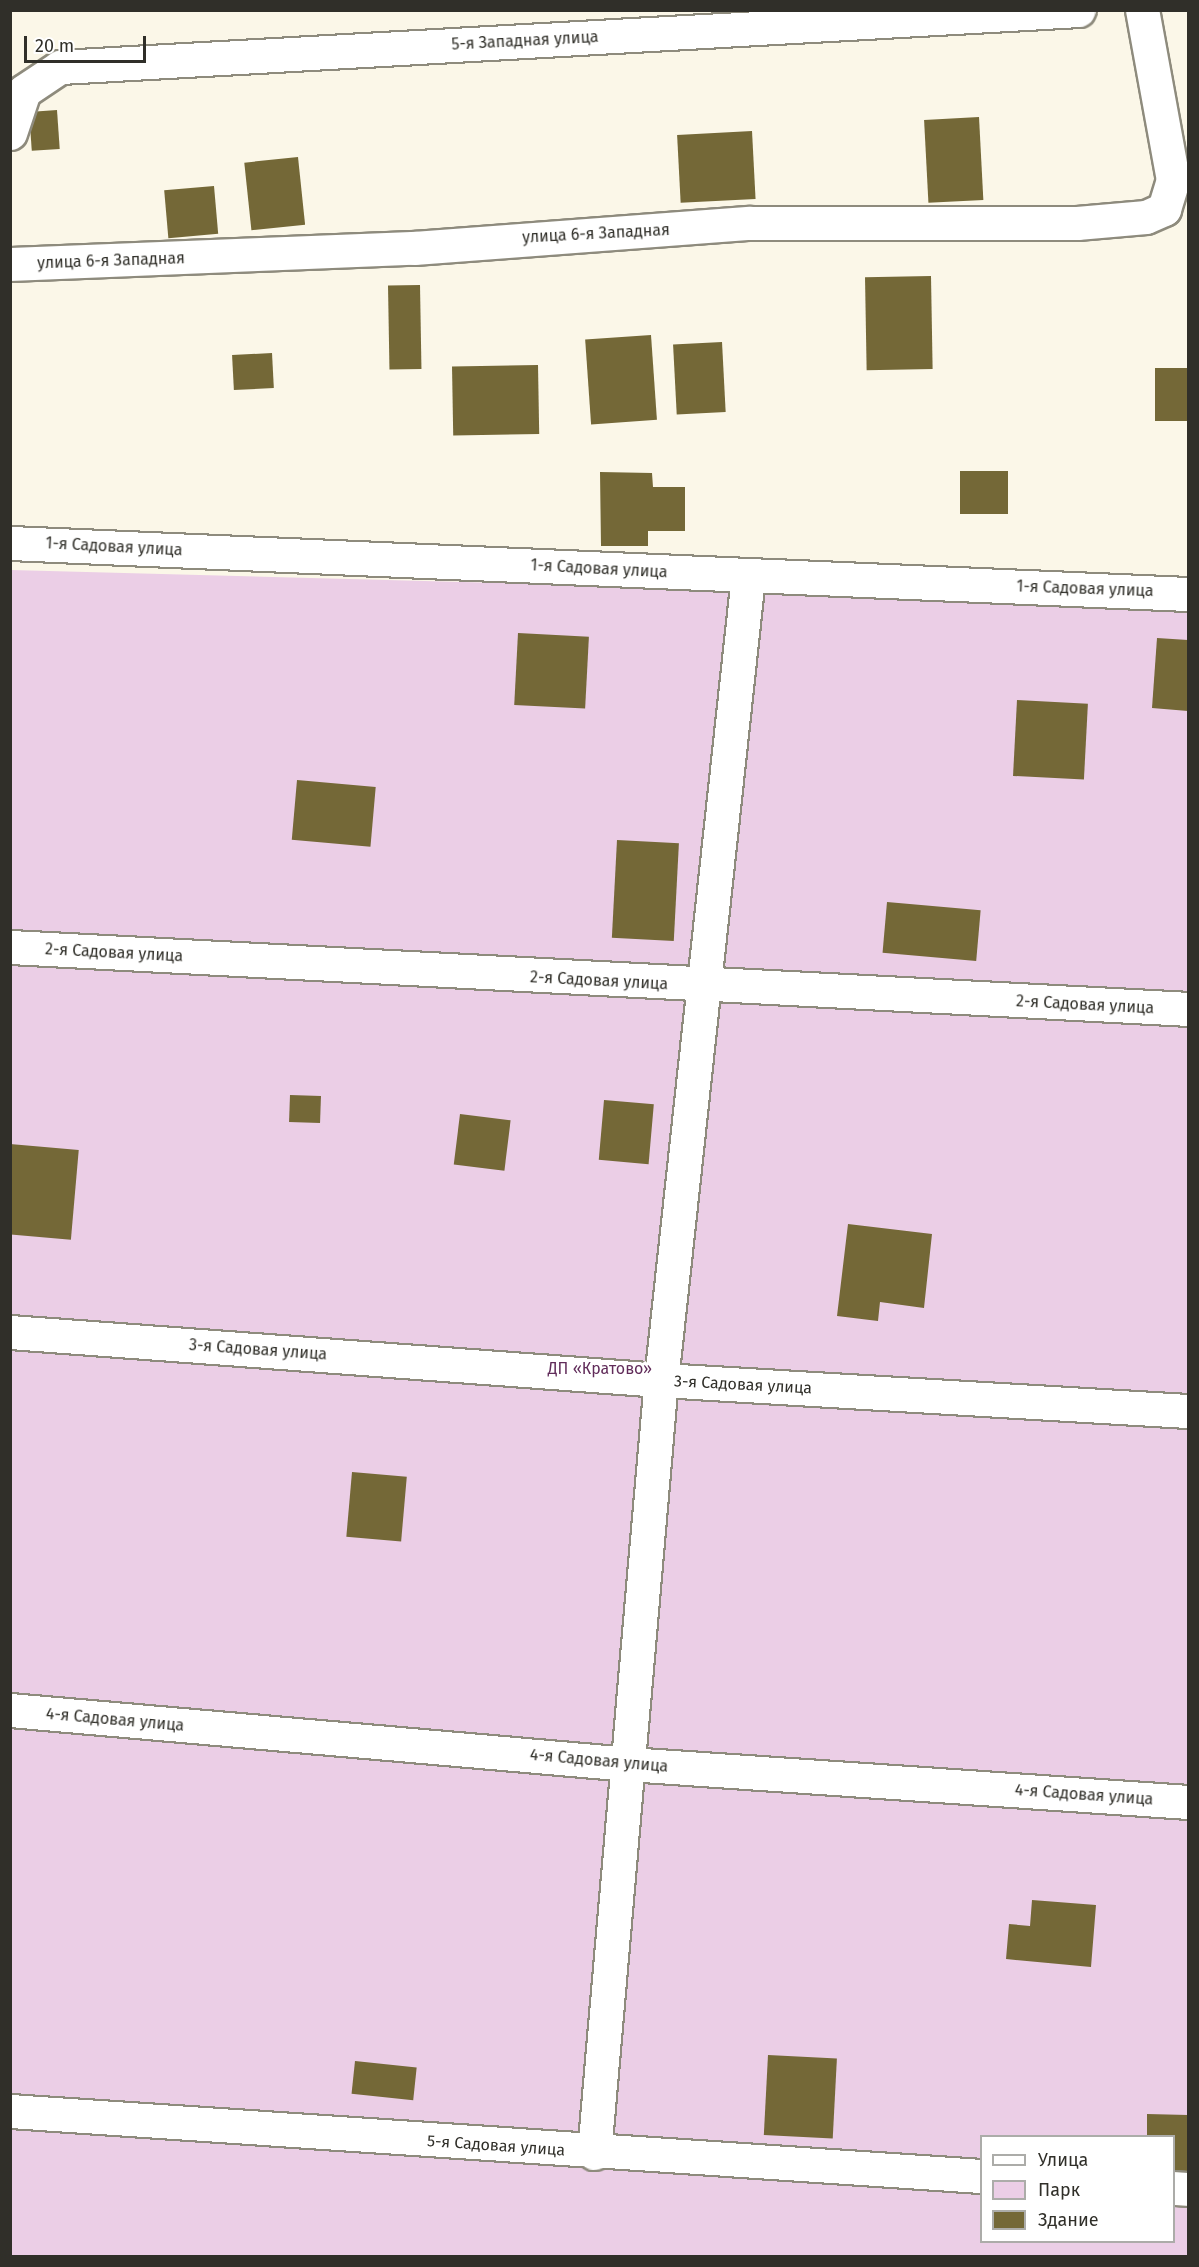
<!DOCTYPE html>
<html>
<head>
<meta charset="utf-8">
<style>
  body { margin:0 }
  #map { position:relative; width:1199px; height:2267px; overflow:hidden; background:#fbf7e8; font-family:"Fira Sans",sans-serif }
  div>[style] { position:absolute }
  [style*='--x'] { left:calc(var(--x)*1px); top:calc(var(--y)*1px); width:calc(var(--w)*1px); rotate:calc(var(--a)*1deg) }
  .green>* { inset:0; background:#ebcee6 }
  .building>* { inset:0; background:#746837; transform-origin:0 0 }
  .roads { filter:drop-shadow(2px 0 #8e8b7d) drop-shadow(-2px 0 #8e8b7d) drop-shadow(0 2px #8e8b7d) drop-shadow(0 -2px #8e8b7d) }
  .minor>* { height:33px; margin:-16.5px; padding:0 16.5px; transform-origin:16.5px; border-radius:16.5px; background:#fff }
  span { translate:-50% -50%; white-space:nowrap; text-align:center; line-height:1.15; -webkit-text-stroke:6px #fff; paint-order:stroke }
  .street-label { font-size:16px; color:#302f29 }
  .park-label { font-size:16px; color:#612c5a }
  .frame { position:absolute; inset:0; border:12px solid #302f29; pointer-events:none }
  .legend { position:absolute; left:980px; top:2135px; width:195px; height:108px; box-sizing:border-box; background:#fff; border:2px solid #acaca9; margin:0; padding:8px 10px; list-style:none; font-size:18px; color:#302f29 }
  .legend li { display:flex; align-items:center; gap:12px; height:30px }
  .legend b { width:30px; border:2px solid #acaca9 }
  .scale { position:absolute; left:24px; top:36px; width:122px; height:27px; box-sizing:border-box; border:3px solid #302f29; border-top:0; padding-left:8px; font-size:18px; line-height:21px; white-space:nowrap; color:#302f29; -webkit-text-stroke:4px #fff; paint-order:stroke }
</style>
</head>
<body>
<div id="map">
  <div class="green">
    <i style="clip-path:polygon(evenodd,11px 570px,1188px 601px,1188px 2256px,11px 2256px,11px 570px,982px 2136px,1174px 2136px,1174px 2242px,982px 2242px,982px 2136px)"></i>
  </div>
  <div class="building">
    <i style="left:57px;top:110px;width:39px;height:28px;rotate:86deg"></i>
    <i style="left:979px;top:117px;width:83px;height:55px;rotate:87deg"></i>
    <i style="left:752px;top:131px;width:68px;height:75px;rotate:87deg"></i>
    <i style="left:298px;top:157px;width:68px;height:54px;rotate:84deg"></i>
    <i style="left:214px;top:186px;width:48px;height:50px;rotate:85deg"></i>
    <i style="left:931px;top:276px;width:93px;height:66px;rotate:89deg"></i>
    <i style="left:420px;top:285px;width:84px;height:32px;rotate:89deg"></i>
    <i style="left:651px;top:335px;width:85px;height:66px;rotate:86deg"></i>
    <i style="left:722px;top:342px;width:70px;height:49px;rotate:87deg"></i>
    <i style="left:272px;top:353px;width:35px;height:40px;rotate:87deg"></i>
    <i style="left:538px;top:365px;width:69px;height:86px;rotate:89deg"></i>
    <i style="left:1188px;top:368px;width:53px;height:33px;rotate:90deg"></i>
    <i style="left:1008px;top:471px;width:43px;height:48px;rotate:90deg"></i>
    <i style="clip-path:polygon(600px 472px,652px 473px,653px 487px,685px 487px,685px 531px,648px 531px,648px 546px,601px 546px)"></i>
    <i style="left:518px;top:633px;width:71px;height:72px;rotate:3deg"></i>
    <i style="clip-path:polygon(1157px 638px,1188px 640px,1188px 711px,1152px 708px)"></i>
    <i style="left:1017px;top:700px;width:71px;height:76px;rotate:3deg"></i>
    <i style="left:297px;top:780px;width:79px;height:60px;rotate:5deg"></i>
    <i style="left:617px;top:840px;width:62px;height:98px;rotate:3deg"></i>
    <i style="left:887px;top:902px;width:94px;height:51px;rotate:5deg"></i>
    <i style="left:290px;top:1095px;width:31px;height:27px;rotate:2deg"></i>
    <i style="left:604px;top:1100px;width:50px;height:60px;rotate:5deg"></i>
    <i style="left:460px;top:1114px;width:51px;height:51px;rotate:7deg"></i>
    <i style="left:10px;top:1144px;width:69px;height:90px;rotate:5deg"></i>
    <i style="clip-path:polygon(848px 1224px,932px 1234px,924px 1308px,880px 1302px,878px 1321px,837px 1316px)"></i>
    <i style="left:352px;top:1472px;width:55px;height:65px;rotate:5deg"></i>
    <i style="clip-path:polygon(1032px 1900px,1096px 1905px,1091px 1967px,1006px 1959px,1009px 1924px,1030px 1926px)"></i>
    <i style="left:768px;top:2055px;width:69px;height:80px;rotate:3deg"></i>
    <i style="left:355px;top:2061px;width:62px;height:33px;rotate:6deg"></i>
    <i style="clip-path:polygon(1147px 2114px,1188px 2115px,1188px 2175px,1174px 2175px,1174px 2136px,1147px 2136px)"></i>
  </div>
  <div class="roads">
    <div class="minor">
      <i style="--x:10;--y:133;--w:44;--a:-71.6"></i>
      <i style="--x:24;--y:91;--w:43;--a:-33.7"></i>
      <i style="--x:60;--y:67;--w:1020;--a:-3.2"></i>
      <i style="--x:10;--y:264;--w:404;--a:-2.3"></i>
      <i style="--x:414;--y:248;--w:337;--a:-4.3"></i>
      <i style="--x:750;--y:223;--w:327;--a:0"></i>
      <i style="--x:1077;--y:223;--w:69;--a:-5"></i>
      <i style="--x:1146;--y:217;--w:20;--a:-24"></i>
      <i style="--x:1164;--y:209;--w:30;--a:-73"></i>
      <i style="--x:1173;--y:180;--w:173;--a:-100.3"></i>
      <i style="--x:10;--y:543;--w:1179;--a:2.48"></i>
      <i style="--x:10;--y:947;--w:1180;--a:3.01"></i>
      <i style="--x:10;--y:1332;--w:653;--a:4.22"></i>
      <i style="--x:661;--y:1380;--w:528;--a:3.37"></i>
      <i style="--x:10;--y:1710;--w:620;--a:4.99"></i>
      <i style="--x:628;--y:1764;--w:561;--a:3.88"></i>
      <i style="--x:10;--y:2111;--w:974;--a:3.83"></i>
      <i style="--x:594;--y:2153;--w:776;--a:-85.05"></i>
      <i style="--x:661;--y:1380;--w:809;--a:-83.82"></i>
      <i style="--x:1174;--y:2188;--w:14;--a:4"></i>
    </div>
  </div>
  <div class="street-label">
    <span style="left:525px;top:41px;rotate:-3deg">5-я Западная улица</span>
    <span style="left:596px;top:234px;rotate:-3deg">улица 6-я Западная</span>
    <span style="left:111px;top:261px;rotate:-2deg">улица 6-я Западная</span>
    <span style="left:114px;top:547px;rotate:3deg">1-я Садовая улица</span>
    <span style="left:599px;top:569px;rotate:3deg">1-я Садовая улица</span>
    <span style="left:1085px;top:589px;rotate:2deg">1-я Садовая улица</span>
    <span style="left:114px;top:953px;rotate:3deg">2-я Садовая улица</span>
    <span style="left:599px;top:981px;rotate:3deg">2-я Садовая улица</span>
    <span style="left:1085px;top:1005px;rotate:3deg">2-я Садовая улица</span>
    <span style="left:258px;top:1350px;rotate:4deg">3-я Садовая улица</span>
    <span style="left:743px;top:1385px;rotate:3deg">3-я Садовая улица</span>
    <span style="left:115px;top:1720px;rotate:5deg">4-я Садовая улица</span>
    <span style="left:599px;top:1761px;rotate:5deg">4-я Садовая улица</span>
    <span style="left:1084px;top:1795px;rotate:4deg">4-я Садовая улица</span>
    <span style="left:496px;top:2146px;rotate:4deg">5-я Садовая улица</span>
  </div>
  <div class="park-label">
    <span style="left:600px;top:1369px">ДП «Кратово»</span>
  </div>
  <div class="frame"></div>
  <ul class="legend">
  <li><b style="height:8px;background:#fff"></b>Улица</li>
  <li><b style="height:16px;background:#ebcee6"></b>Парк</li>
  <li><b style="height:16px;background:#746837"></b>Здание</li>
  </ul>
  <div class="scale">20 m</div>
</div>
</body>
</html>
